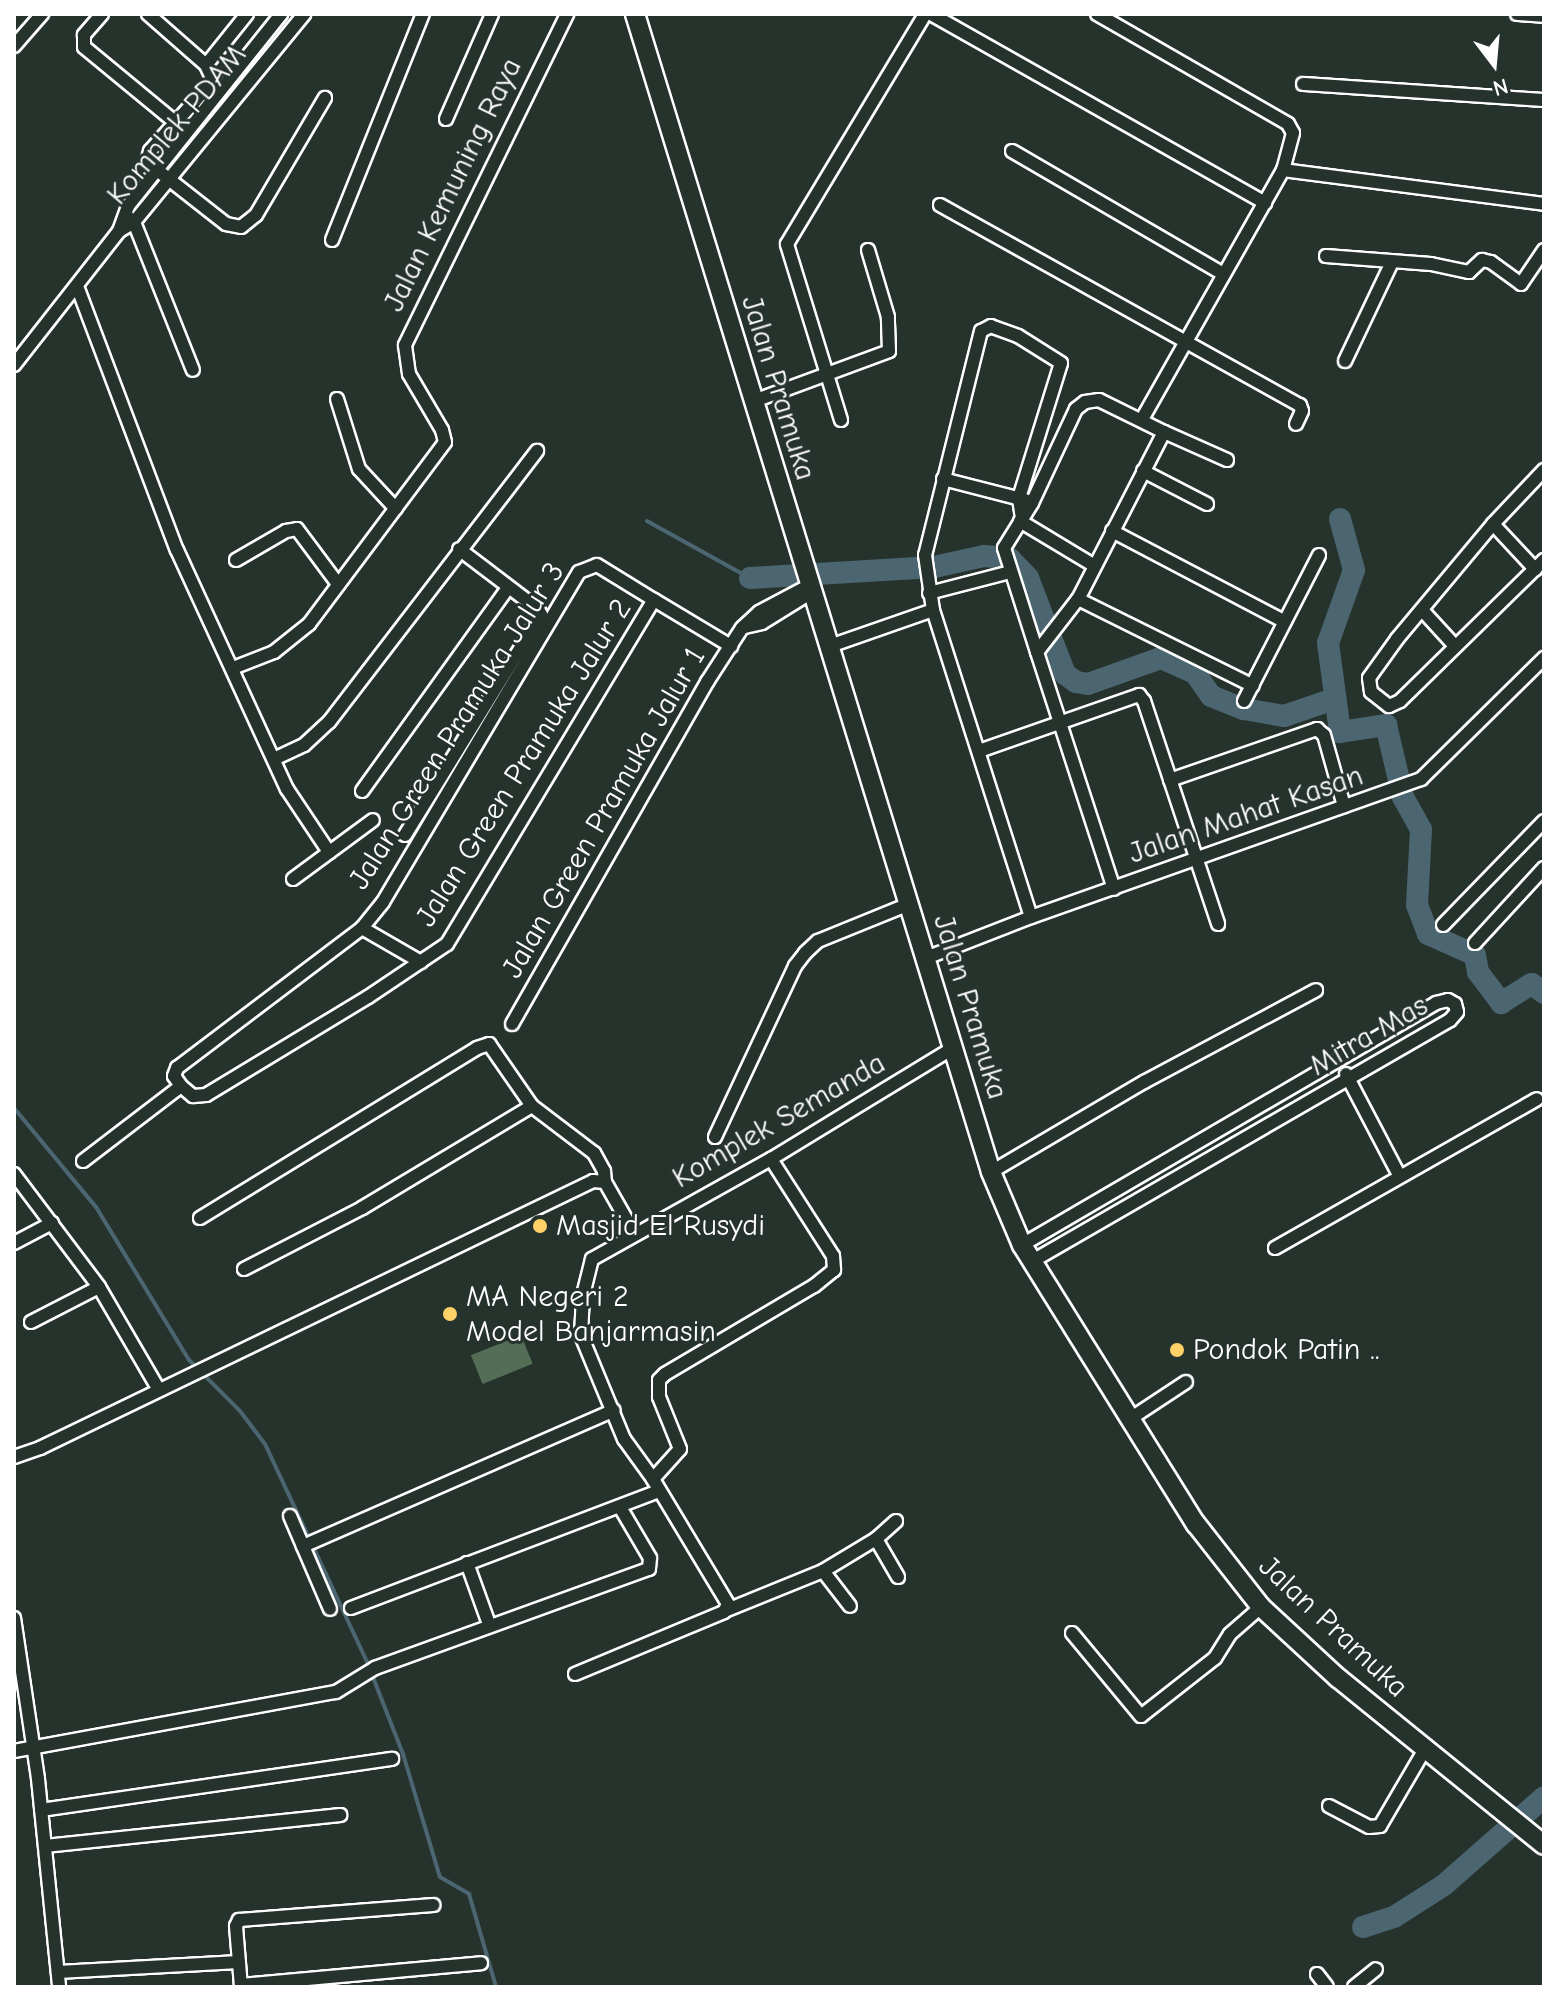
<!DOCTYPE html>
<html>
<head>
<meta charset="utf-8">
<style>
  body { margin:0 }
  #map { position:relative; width:1558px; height:2001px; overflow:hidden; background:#26332d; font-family:"Comic Neue",sans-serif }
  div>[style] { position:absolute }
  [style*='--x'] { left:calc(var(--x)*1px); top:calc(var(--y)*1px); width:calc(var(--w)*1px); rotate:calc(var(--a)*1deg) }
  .green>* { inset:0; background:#546e55; transform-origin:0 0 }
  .stream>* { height:4px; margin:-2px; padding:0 2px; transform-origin:2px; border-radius:2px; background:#4c6671 }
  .river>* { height:22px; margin:-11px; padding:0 11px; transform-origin:11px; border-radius:11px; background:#4c6671 }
  .roads { filter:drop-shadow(2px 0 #fff) drop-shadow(-2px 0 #fff) drop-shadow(0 2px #fff) drop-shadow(0 -2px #fff) }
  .minor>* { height:12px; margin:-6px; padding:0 6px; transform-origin:6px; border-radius:6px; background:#26332d }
  .primary>* { height:18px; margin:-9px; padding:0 9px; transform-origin:9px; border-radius:9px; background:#26332d }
  .dots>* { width:22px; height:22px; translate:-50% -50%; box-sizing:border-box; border:4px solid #26332d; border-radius:50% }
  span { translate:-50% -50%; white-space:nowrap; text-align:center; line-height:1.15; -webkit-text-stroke:6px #26332d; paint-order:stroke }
  .street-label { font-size:30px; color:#fff }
  .poi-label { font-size:30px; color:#fff }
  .left { translate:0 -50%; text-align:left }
  .frame { position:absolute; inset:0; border:16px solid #fff; pointer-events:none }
  .north { position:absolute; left:1454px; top:24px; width:80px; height:80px; -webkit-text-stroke:6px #26332d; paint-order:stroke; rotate:164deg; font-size:22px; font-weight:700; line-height:32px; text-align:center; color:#fff }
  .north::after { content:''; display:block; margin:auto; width:28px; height:36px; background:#fff; clip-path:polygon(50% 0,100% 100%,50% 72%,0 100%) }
</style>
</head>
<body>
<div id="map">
  <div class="green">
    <i style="left:521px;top:1335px;width:31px;height:54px;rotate:68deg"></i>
  </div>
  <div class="stream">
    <i style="--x:647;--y:521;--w:118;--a:29"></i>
    <i style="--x:14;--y:1108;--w:129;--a:50.4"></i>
    <i style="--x:96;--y:1207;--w:179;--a:58.7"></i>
    <i style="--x:189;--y:1360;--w:72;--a:45"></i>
    <i style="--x:240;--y:1411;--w:41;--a:52.9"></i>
    <i style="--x:265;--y:1444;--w:241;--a:64.9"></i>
    <i style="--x:367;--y:1662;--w:99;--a:68.6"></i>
    <i style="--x:403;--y:1754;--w:128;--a:73.3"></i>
    <i style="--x:440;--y:1877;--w:34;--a:30"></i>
    <i style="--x:469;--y:1894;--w:97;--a:73.8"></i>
  </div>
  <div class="river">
    <i style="--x:1340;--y:519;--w:53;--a:74.6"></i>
    <i style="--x:1354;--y:570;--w:77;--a:109.6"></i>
    <i style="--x:1328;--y:643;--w:90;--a:82.3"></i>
    <i style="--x:1340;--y:732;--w:47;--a:-8.7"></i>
    <i style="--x:1386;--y:725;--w:74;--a:76.7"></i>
    <i style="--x:1403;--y:797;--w:37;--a:61"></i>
    <i style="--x:1421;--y:829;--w:76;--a:93"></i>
    <i style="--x:1417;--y:905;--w:31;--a:69"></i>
    <i style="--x:1428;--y:934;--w:51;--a:24.1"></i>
    <i style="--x:1475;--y:955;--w:17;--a:80"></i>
    <i style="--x:1478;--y:972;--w:39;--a:53"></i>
    <i style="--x:1501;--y:1003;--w:36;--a:-32"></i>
    <i style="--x:1532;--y:984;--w:15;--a:37"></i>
    <i style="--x:750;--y:578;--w:184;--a:-3.4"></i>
    <i style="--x:934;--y:567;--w:51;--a:-12.4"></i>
    <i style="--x:984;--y:556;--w:25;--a:5"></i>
    <i style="--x:1009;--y:558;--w:28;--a:46"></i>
    <i style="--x:1028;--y:578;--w:103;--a:68.9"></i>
    <i style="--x:1065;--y:674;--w:14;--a:36"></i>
    <i style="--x:1076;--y:682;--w:12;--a:9"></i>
    <i style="--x:1088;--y:684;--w:77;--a:-19.6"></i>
    <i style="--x:1161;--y:658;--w:37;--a:24"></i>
    <i style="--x:1195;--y:673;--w:28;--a:55"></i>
    <i style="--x:1211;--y:696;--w:35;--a:22"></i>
    <i style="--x:1244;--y:709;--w:41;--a:9.9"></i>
    <i style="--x:1284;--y:716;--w:53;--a:-18.8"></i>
    <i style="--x:1363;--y:1927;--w:33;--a:-18"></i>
    <i style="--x:1394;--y:1917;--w:59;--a:-32.6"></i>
    <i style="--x:1444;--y:1885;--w:133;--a:-41.3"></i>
  </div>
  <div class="roads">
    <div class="minor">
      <i style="--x:102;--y:14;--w:28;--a:131"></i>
      <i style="--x:84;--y:35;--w:12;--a:90"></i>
      <i style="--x:84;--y:47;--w:118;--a:39.5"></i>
      <i style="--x:148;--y:14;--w:77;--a:41.3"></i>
      <i style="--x:247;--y:14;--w:65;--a:128.8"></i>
      <i style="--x:206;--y:65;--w:14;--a:65"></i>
      <i style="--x:212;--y:78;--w:5;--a:101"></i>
      <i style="--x:211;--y:83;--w:91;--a:131.9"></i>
      <i style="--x:150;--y:151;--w:11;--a:105"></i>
      <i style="--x:147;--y:162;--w:100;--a:38.1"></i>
      <i style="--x:226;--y:224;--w:15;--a:11"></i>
      <i style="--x:241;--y:227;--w:19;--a:-39"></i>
      <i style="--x:256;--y:215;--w:136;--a:-59.5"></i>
      <i style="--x:931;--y:14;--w:384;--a:29.5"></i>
      <i style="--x:1097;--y:14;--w:220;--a:29.9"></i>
      <i style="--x:1288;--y:124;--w:10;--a:61"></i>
      <i style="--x:1293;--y:133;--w:38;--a:105"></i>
      <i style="--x:1283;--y:170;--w:286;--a:119.5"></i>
      <i style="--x:1517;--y:14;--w:27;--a:4"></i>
      <i style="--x:14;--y:46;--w:43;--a:-48.8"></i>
      <i style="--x:1303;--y:84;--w:242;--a:3.8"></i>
      <i style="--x:446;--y:119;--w:115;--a:-66.3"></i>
      <i style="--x:1012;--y:151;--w:244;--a:30.2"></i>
      <i style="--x:1283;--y:170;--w:263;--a:7.4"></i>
      <i style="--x:940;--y:205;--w:412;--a:29.1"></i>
      <i style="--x:1300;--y:405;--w:6;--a:72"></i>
      <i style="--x:1302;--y:411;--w:14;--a:115"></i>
      <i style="--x:129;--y:218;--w:6;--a:39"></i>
      <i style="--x:134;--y:222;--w:159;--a:68.3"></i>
      <i style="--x:119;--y:231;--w:27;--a:-70"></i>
      <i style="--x:128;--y:206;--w:246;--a:-51.4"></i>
      <i style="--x:332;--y:240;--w:244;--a:-68.1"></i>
      <i style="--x:1326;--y:256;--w:105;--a:4.4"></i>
      <i style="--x:1431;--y:264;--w:39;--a:12"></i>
      <i style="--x:1469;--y:272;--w:18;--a:-43"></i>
      <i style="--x:1482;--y:260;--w:9;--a:13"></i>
      <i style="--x:1491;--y:262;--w:37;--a:36"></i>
      <i style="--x:1521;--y:284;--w:41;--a:-55.9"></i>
      <i style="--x:77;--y:286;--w:282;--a:69.3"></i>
      <i style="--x:177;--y:550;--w:263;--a:65.3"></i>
      <i style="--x:287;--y:789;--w:76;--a:56.3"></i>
      <i style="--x:1345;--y:361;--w:110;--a:-64.6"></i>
      <i style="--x:14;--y:365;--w:170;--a:-51.9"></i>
      <i style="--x:119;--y:231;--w:17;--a:-31"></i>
      <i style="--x:134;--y:222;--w:269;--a:-50.7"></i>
      <i style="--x:337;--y:399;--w:73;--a:72.6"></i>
      <i style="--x:359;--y:469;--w:54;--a:47.2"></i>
      <i style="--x:1099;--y:400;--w:72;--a:26.2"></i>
      <i style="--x:1164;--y:432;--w:188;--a:117.2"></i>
      <i style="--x:1078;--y:599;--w:67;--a:127.7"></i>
      <i style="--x:1037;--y:652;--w:109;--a:-107.6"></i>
      <i style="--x:1004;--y:548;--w:53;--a:-58.1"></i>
      <i style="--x:1032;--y:503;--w:104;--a:-64.9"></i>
      <i style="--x:1076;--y:409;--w:11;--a:-38"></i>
      <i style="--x:1085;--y:402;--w:14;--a:-8"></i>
      <i style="--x:754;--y:401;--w:144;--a:-20.3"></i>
      <i style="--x:889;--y:351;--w:34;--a:-92"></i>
      <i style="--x:888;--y:317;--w:70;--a:-106.6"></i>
      <i style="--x:841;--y:420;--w:184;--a:-107.1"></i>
      <i style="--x:787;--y:244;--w:268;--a:-59"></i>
      <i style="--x:1164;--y:432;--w:69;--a:24"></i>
      <i style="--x:1544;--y:470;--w:74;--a:133.4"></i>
      <i style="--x:1493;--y:524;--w:150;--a:129.9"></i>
      <i style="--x:1397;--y:639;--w:48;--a:125.7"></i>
      <i style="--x:1369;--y:678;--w:14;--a:82"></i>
      <i style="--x:1371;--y:692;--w:23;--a:38"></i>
      <i style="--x:1389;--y:706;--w:12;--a:-24"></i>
      <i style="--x:1400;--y:701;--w:202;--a:-44.4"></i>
      <i style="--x:1143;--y:471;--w:72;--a:27.3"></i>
      <i style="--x:943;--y:479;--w:85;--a:14.4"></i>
      <i style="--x:1022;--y:518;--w:20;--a:-99"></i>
      <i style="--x:1019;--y:498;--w:141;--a:-72.7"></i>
      <i style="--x:1061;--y:363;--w:51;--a:-147.9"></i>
      <i style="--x:1018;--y:336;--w:29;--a:-160"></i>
      <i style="--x:991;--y:326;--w:11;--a:153"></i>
      <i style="--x:981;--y:331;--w:231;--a:104"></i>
      <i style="--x:925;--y:555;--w:56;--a:81.7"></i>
      <i style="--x:933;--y:610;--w:322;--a:72.3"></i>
      <i style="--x:1020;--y:521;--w:87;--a:31"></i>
      <i style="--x:1493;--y:524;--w:62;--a:47"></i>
      <i style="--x:1112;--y:531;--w:195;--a:27.7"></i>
      <i style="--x:236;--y:560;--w:58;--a:-30.1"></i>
      <i style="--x:286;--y:531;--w:11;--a:-10"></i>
      <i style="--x:297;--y:529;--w:69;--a:53.3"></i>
      <i style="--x:929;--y:593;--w:84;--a:-14.5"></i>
      <i style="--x:1078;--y:599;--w:195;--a:26.4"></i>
      <i style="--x:1422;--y:610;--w:49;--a:47.5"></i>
      <i style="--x:745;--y:627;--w:17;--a:-13"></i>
      <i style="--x:762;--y:623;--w:57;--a:-32"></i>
      <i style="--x:827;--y:647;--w:112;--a:-19.2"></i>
      <i style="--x:1037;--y:652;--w:249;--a:72"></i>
      <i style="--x:233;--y:668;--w:44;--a:-21.3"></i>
      <i style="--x:274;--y:652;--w:45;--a:-38.7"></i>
      <i style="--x:309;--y:624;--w:227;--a:-53.2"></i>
      <i style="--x:445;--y:442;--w:12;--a:-104"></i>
      <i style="--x:442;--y:430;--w:65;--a:-120.5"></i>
      <i style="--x:409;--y:374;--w:29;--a:-98"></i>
      <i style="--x:405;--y:345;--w:369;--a:-63.9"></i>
      <i style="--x:1244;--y:701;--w:164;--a:-62.8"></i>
      <i style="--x:979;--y:751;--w:170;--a:-19.3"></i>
      <i style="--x:1139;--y:695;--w:8;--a:50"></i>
      <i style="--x:1144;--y:701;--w:235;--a:71.6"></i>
      <i style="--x:274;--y:759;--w:33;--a:-25"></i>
      <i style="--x:304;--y:745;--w:34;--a:-43"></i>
      <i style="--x:329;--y:722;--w:342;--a:-52.5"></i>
      <i style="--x:1170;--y:780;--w:156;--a:-19.1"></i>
      <i style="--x:1317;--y:729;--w:9;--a:41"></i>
      <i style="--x:1324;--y:735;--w:74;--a:74.3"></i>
      <i style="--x:362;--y:791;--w:250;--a:-54.3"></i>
      <i style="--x:405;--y:835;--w:259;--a:-58.3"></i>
      <i style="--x:541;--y:615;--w:7;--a:-117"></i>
      <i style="--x:538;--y:609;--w:99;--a:-142.8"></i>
      <i style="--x:293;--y:879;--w:99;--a:-36.4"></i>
      <i style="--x:1443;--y:925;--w:145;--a:-45.8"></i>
      <i style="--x:362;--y:928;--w:68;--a:30"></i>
      <i style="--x:1475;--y:943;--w:102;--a:-47.4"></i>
      <i style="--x:926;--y:958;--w:113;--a:-21.3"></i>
      <i style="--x:1031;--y:917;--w:414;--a:-19.5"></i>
      <i style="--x:1421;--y:779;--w:173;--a:-44.5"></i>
      <i style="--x:512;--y:1024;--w:394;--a:-60.3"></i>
      <i style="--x:707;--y:682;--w:64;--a:-57.1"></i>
      <i style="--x:742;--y:628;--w:23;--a:-43"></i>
      <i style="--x:759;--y:612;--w:55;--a:-28"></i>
      <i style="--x:1346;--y:1074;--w:114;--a:62.3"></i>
      <i style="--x:181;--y:1086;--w:12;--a:-125"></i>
      <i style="--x:174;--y:1076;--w:9;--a:-69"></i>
      <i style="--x:177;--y:1068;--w:232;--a:-37.1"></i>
      <i style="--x:362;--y:928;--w:33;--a:-51"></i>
      <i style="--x:383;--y:902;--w:384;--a:-59.3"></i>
      <i style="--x:579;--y:572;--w:19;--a:-21"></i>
      <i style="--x:597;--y:565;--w:67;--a:31.6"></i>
      <i style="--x:715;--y:1137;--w:189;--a:-64.9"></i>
      <i style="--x:795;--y:966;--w:16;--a:-52"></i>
      <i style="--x:805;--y:953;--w:18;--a:-43"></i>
      <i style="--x:818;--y:941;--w:98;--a:-22.1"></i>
      <i style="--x:83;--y:1161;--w:123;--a:-37.4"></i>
      <i style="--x:181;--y:1086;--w:16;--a:40"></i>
      <i style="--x:193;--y:1096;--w:13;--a:-4"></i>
      <i style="--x:206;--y:1095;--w:189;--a:-31.2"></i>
      <i style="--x:368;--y:997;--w:95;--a:-33.9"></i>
      <i style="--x:447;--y:944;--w:401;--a:-59"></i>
      <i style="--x:654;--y:600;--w:90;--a:30.9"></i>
      <i style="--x:991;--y:1172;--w:178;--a:-30.5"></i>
      <i style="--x:1144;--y:1082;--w:195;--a:-28.1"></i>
      <i style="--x:14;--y:1174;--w:141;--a:53"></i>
      <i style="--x:99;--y:1287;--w:119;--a:59.8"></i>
      <i style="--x:200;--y:1218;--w:325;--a:-31.5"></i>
      <i style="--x:477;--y:1048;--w:13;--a:-18"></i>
      <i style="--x:489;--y:1044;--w:75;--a:55.3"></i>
      <i style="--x:532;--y:1106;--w:78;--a:37.2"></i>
      <i style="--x:594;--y:1153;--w:21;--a:61"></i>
      <i style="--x:604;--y:1171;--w:11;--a:85"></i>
      <i style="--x:14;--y:1243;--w:43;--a:-27.8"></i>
      <i style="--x:1022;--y:1245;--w:480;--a:-30.3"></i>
      <i style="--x:1436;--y:1003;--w:12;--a:-14"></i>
      <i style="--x:1448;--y:1000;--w:8;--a:30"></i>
      <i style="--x:1455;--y:1004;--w:8;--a:76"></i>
      <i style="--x:1457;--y:1012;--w:11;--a:131"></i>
      <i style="--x:1450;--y:1020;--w:484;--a:150"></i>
      <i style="--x:1275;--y:1248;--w:301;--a:-29.6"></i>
      <i style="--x:244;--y:1269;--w:133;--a:-27.3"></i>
      <i style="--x:362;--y:1208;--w:198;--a:-31"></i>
      <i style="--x:31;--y:1322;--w:76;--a:-27.2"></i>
      <i style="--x:1130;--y:1419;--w:67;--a:-33.5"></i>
      <i style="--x:14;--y:1457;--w:28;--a:-19"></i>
      <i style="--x:40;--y:1448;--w:614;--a:-25.77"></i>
      <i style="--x:593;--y:1181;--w:12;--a:5"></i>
      <i style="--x:605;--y:1182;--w:59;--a:60.4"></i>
      <i style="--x:653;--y:1479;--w:40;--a:-48"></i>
      <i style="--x:680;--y:1449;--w:56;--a:-112"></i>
      <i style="--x:659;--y:1397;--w:17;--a:-90"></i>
      <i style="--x:659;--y:1380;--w:8;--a:-45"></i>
      <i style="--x:665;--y:1374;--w:173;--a:-30.6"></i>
      <i style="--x:814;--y:1286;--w:26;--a:-39"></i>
      <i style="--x:834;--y:1270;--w:14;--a:-94"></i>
      <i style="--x:833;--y:1256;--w:115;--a:-122.6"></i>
      <i style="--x:290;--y:1516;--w:101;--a:66.7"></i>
      <i style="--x:876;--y:1539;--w:44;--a:59.9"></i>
      <i style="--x:303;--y:1546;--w:339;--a:-23.6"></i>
      <i style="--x:467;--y:1563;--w:65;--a:70.2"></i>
      <i style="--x:823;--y:1571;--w:44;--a:52.4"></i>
      <i style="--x:351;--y:1608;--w:329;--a:-20.8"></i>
      <i style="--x:727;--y:1610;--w:104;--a:-22.1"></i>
      <i style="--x:823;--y:1571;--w:62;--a:-31.1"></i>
      <i style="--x:876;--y:1539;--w:27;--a:-42"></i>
      <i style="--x:14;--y:1618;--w:163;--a:81.5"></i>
      <i style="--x:38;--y:1779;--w:209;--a:84.2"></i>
      <i style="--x:1072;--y:1633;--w:108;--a:50.3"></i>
      <i style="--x:1141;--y:1716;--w:94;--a:-38.1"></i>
      <i style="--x:1215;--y:1658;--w:28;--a:-58"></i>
      <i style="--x:1230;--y:1634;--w:41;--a:-41.1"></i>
      <i style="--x:575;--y:1674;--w:161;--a:-22.6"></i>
      <i style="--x:724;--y:1612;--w:9;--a:-63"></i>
      <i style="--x:728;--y:1604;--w:146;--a:-121"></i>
      <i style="--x:653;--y:1479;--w:49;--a:-125.9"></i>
      <i style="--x:624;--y:1439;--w:113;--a:-112.5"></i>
      <i style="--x:581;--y:1335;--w:40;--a:-87.1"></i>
      <i style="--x:583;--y:1295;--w:37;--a:-76"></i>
      <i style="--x:592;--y:1259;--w:205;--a:-29.2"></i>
      <i style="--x:771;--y:1159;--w:213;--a:-31.4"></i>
      <i style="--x:14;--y:1751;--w:327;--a:-10.4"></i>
      <i style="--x:336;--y:1692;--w:46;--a:-31.6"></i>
      <i style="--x:375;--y:1668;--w:291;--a:-19.9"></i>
      <i style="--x:649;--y:1569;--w:11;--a:-85"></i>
      <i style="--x:650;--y:1558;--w:59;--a:-120.5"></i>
      <i style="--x:1329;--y:1806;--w:45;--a:27.7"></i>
      <i style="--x:1369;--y:1827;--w:11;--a:-5"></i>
      <i style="--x:1380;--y:1826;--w:89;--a:-59.7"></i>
      <i style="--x:41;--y:1810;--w:355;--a:-8.3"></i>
      <i style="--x:45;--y:1846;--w:297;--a:-6"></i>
      <i style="--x:58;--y:1972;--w:181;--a:-3.2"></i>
      <i style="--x:1317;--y:1974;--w:16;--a:52"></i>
      <i style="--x:241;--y:1985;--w:241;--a:-5.2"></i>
      <i style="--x:241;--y:1987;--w:61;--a:-94.7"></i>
      <i style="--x:236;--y:1926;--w:7;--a:-63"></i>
      <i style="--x:239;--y:1920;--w:195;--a:-4.4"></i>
      <i style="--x:1354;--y:1987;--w:28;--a:-39"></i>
    </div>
    <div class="primary">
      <i style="--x:635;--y:14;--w:1211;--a:72.91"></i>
      <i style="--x:991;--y:1172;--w:79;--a:67"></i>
      <i style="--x:1022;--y:1245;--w:329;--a:58.1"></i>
      <i style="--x:1196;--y:1524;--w:105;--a:51.9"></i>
      <i style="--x:1261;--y:1607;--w:105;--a:42.7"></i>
      <i style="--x:1338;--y:1678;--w:265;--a:39"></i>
    </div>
  </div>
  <div class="dots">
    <i style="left:540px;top:1226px;background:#ffd166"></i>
    <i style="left:450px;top:1314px;background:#ffd166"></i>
    <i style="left:1177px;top:1350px;background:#ffd166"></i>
  </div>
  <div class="street-label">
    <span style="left:177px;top:125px;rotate:-50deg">Komplek PDAM</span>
    <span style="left:453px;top:185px;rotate:-64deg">Jalan Kemuning Raya</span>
    <span style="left:778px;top:388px;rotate:73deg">Jalan Pramuka</span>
    <span style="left:457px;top:726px;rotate:-58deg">Jalan Green Pramuka Jalur 3</span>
    <span style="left:524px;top:763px;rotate:-58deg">Jalan Green Pramuka Jalur 2</span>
    <span style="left:604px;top:813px;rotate:-60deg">Jalan Green Pramuka Jalur 1</span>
    <span style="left:1246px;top:815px;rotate:-19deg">Jalan Mahat Kasan</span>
    <span style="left:970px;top:1007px;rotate:73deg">Jalan Pramuka</span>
    <span style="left:1369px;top:1036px;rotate:-30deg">Mitra Mas</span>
    <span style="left:779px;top:1121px;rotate:-30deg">Komplek Semanda</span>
    <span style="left:1333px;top:1627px;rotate:43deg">Jalan Pramuka</span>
  </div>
  <div class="poi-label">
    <span class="left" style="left:556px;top:1226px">Masjid El Rusydi</span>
    <span class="left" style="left:466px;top:1314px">MA Negeri 2<br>Model Banjarmasin</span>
    <span class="left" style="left:1193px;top:1350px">Pondok Patin ..</span>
  </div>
  <div class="frame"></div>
  <div class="north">N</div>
</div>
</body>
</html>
